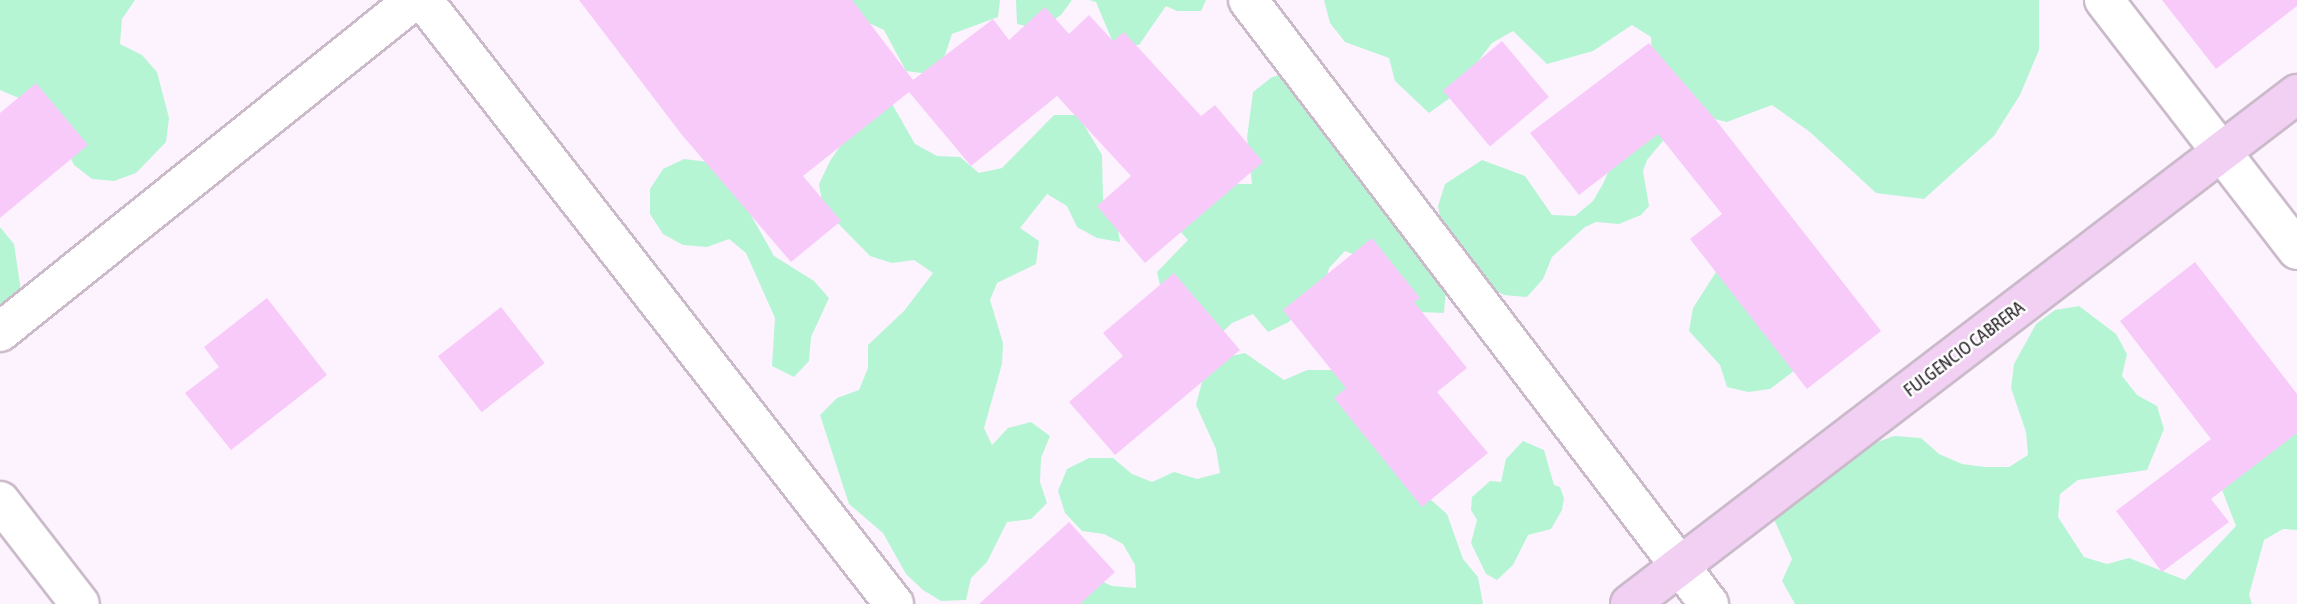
<!DOCTYPE html>
<html>
<head>
<meta charset="utf-8">
<style>
  body { margin:0 }
  #map { position:relative; width:2297px; height:604px; overflow:hidden; background:#fdf3fe; font-family:"Asap Condensed",sans-serif }
  div>[style] { position:absolute }
  [style*='--x'] { left:calc(var(--x)*1px); top:calc(var(--y)*1px); width:calc(var(--w)*1px); rotate:calc(var(--a)*1deg) }
  .green>* { inset:0; background:#b5f5d4 }
  .building>* { inset:0; background:#f8cafa; transform-origin:0 0 }
  .roads { filter:drop-shadow(2px 0 #cabaca) drop-shadow(-2px 0 #cabaca) drop-shadow(0 2px #cabaca) drop-shadow(0 -2px #cabaca) }
  .minor>* { height:38px; margin:-19px; padding:0 19px; transform-origin:19px; border-radius:19px; background:#fff }
  .major>* { height:38px; margin:-19px; padding:0 19px; transform-origin:19px; border-radius:19px; background:#f1d0f3 }
  span { translate:-50% -50%; white-space:nowrap; text-align:center; line-height:1.15; -webkit-text-stroke:5px #fff; paint-order:stroke }
  .street-label { font-size:19px; color:#302a30 }
</style>
</head>
<body>
<div id="map">
  <div class="green">
    <i style="clip-path:polygon(0 0,135px 0,122px 19px,120px 44px,142px 55px,157px 72px,169px 118px,166px 142px,136px 173px,114px 181px,92px 179px,74px 165px,53px 122px,37px 106px,0 90px)"></i>
    <i style="clip-path:polygon(819px 0,1000px 0,998px 17px,952px 34px,945px 55px,929px 74px,906px 71px,884px 30px)"></i>
    <i style="clip-path:polygon(1072px 0,1061px 15px,1040px 29px,1017px 24px,1016px 0)"></i>
    <i style="clip-path:polygon(1089px 0,1206px 0,1201px 11px,1177px 11px,1166px 6px,1139px 45px,1114px 45px,1096px 2px)"></i>
    <i style="clip-path:polygon(1324px 0,2039px 0,2039px 50px,2020px 95px,1994px 136px,1924px 199px,1876px 193px,1810px 132px,1772px 105px,1727px 122px,1694px 114px,1678px 123px,1647px 160px,1643px 171px,1649px 206px,1641px 215px,1619px 224px,1596px 222px,1585px 227px,1552px 257px,1543px 279px,1527px 297px,1504px 295px,1483px 283px,1442px 229px,1438px 206px,1445px 184px,1482px 160px,1525px 176px,1552px 215px,1575px 216px,1593px 201px,1604px 182px,1652px 61px,1651px 37px,1632px 25px,1593px 51px,1547px 64px,1513px 31px,1492px 43px,1450px 98px,1429px 113px,1395px 81px,1389px 58px,1345px 42px,1330px 23px)"></i>
    <i style="clip-path:polygon(1293px 72px,1410px 233px,1416px 256px,1435px 268px,1446px 289px,1444px 313px,1419px 312px,1367px 260px,1345px 251px,1329px 268px,1323px 291px,1303px 303px,1289px 322px,1268px 332px,1253px 314px,1232px 323px,1215px 339px,1162px 294px,1157px 272px,1188px 240px,1173px 223px,1230px 184px,1252px 184px,1247px 138px,1253px 92px,1272px 77px)"></i>
    <i style="clip-path:polygon(891px 102px,915px 144px,937px 156px,960px 157px,979px 173px,1002px 168px,1054px 115px,1078px 115px,1102px 155px,1103px 199px,1116px 218px,1120px 242px,1097px 238px,1077px 227px,1067px 206px,1047px 194px,1020px 228px,1039px 241px,1036px 264px,997px 283px,990px 300px,1003px 343px,1002px 364px,984px 428px,992px 445px,1008px 428px,1031px 422px,1050px 436px,1041px 458px,1040px 482px,1047px 503px,1031px 519px,1007px 522px,987px 562px,971px 578px,966px 600px,941px 601px,923px 590px,906px 574px,883px 533px,849px 504px,820px 415px,837px 398px,859px 390px,868px 368px,868px 345px,904px 311px,933px 273px,914px 260px,892px 263px,870px 256px,823px 208px,819px 184px,830px 161px,841px 145px)"></i>
    <i style="clip-path:polygon(684px 159px,709px 162px,740px 196px,774px 256px,814px 281px,829px 298px,811px 337px,809px 361px,794px 377px,772px 366px,775px 318px,746px 253px,729px 239px,707px 247px,683px 245px,663px 234px,650px 214px,650px 189px,663px 169px)"></i>
    <i style="clip-path:polygon(0 227px,14px 244px,21px 291px,0 316px)"></i>
    <i style="clip-path:polygon(1718px 269px,1807px 361px,1770px 389px,1748px 392px,1727px 387px,1720px 365px,1689px 331px,1693px 308px)"></i>
    <i style="clip-path:polygon(2079px 306px,2116px 334px,2127px 354px,2122px 376px,2137px 395px,2157px 406px,2164px 429px,2147px 470px,2078px 480px,2060px 494px,2058px 517px,2084px 557px,2107px 564px,2129px 558px,2185px 580px,2236px 526px,2219px 482px,2297px 431px,2297px 530px,2283px 529px,2264px 540px,2249px 595px,2252px 604px,1795px 604px,1782px 581px,1792px 559px,1772px 515px,1850px 452px,1894px 436px,1921px 438px,1939px 454px,1962px 464px,1985px 467px,2009px 467px,2028px 455px,2026px 432px,2011px 388px,2014px 364px,2036px 324px,2055px 310px)"></i>
    <i style="clip-path:polygon(1245px 353px,1284px 380px,1307px 370px,1332px 370px,1352px 381px,1430px 499px,1447px 514px,1463px 559px,1478px 577px,1483px 604px,1050px 604px,1090px 576px,1112px 586px,1136px 588px,1135px 565px,1123px 544px,1104px 534px,1082px 531px,1065px 513px,1058px 491px,1067px 469px,1089px 458px,1113px 458px,1132px 474px,1152px 482px,1174px 472px,1197px 479px,1220px 473px,1216px 449px,1196px 405px,1202px 382px,1222px 358px)"></i>
    <i style="clip-path:polygon(1523px 441px,1544px 450px,1554px 485px,1560px 487px,1564px 498px,1562px 510px,1551px 529px,1528px 535px,1513px 565px,1497px 580px,1486px 574px,1471px 543px,1477px 520px,1471px 510px,1472px 497px,1490px 481px,1501px 482px,1506px 459px)"></i>
  </div>
  <div class="building">
    <i style="clip-path:polygon(579px 0,852px 0,913px 80px,993px 19px,1009px 40px,1045px 7px,1069px 34px,1089px 15px,1113px 41px,1124px 32px,1201px 116px,1215px 105px,1263px 162px,1145px 263px,1097px 206px,1131px 176px,1057px 96px,971px 166px,909px 92px,803px 176px,841px 221px,791px 262px,682px 135px)"></i>
    <i style="clip-path:polygon(2162px 0,2297px 0,2297px 6px,2216px 69px)"></i>
    <i style="left:1502px;top:41px;width:73px;height:77px;rotate:50deg"></i>
    <i style="clip-path:polygon(1649px 43px,1715px 119px,1881px 331px,1807px 389px,1690px 239px,1722px 214px,1658px 134px,1579px 195px,1530px 133px)"></i>
    <i style="clip-path:polygon(36px 83px,88px 145px,0 218px,0 113px)"></i>
    <i style="clip-path:polygon(1372px 238px,1420px 298px,1414px 302px,1467px 368px,1437px 392px,1488px 453px,1422px 507px,1334px 398px,1346px 388px,1283px 310px)"></i>
    <i style="clip-path:polygon(2195px 262px,2297px 394px,2297px 433px,2211px 499px,2229px 522px,2162px 572px,2116px 511px,2211px 439px,2120px 321px)"></i>
    <i style="clip-path:polygon(1174px 273px,1240px 350px,1115px 455px,1069px 402px,1123px 356px,1103px 333px)"></i>
    <i style="clip-path:polygon(267px 298px,327px 375px,231px 450px,185px 393px,219px 367px,204px 347px)"></i>
    <i style="left:501px;top:307px;width:71px;height:80px;rotate:52deg"></i>
    <i style="clip-path:polygon(1069px 522px,1115px 572px,1080px 604px,979px 604px)"></i>
  </div>
  <div class="roads">
    <div class="minor">
      <i style="--x:423;--y:0;--w:766;--a:52.05"></i>
      <i style="--x:1248;--y:0;--w:760;--a:52.65"></i>
      <i style="--x:2104;--y:0;--w:316;--a:52.3"></i>
      <i style="--x:0;--y:332;--w:531;--a:-38.73"></i>
      <i style="--x:0;--y:501;--w:130;--a:52.2"></i>
    </div>
    <div class="major">
      <i style="--x:1630;--y:604;--w:840;--a:-37.4"></i>
    </div>
  </div>
  <div class="street-label">
    <span style="left:1964px;top:349px;rotate:-37deg">FULGENCIO CABRERA</span>
  </div>
</div>
</body>
</html>
